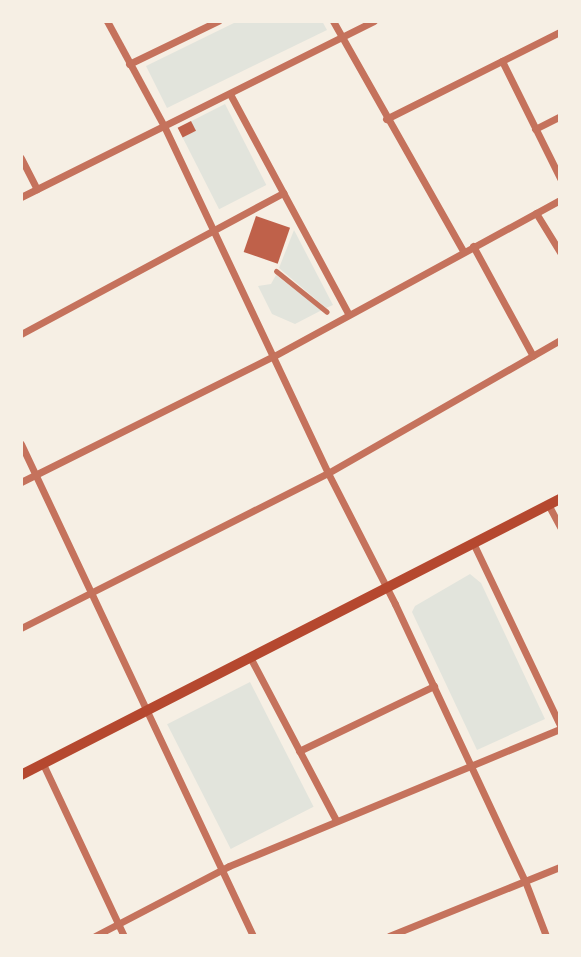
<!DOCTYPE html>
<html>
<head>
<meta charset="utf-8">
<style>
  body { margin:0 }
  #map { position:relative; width:581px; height:957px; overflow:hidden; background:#f6efe4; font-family:Arial,sans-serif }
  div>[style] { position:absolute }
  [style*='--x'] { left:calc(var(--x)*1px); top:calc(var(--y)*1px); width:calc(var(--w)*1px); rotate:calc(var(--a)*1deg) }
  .green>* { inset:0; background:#e2e4dc; transform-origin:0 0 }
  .building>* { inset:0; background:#bf614a; transform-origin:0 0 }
  .pedestrian>* { height:5px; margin:-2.5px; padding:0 2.5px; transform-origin:2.5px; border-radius:2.5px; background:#c5725c }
  .minor>* { height:7px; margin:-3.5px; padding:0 3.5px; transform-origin:3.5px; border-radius:3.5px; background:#c5725c }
  .secondary>* { height:10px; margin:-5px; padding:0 5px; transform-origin:5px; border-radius:5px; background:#b5482f }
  span { translate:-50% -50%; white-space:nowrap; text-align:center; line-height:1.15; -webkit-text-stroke:5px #f6efe4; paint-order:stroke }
  .frame { position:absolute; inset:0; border:23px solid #f6efe4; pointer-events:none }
</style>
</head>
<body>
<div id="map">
  <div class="green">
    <i style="clip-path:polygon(238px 21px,322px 21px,327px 30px,167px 108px,146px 66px)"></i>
    <i style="left:225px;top:104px;width:91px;height:53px;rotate:63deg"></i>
    <i style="clip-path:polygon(294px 230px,333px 305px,326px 308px,279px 268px)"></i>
    <i style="clip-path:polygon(276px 275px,322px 310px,295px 324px,272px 314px,258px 286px,271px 284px)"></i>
    <i style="clip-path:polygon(470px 574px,481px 583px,545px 719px,477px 750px,412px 612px,415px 606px)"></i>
    <i style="left:250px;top:682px;width:140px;height:93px;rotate:63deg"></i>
  </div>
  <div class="building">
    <i style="left:191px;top:121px;width:11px;height:15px;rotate:63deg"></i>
    <i style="left:256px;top:216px;width:36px;height:38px;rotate:19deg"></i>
  </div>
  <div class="pedestrian">
    <i style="--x:276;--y:271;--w:65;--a:38.8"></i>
  </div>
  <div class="minor">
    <i style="--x:107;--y:21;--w:119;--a:61.5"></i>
    <i style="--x:164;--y:126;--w:384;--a:64.7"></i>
    <i style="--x:328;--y:473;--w:147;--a:62.9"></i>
    <i style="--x:395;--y:604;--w:306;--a:64.9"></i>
    <i style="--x:525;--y:881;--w:59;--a:69.1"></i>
    <i style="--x:333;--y:21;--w:264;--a:60.5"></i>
    <i style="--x:502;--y:61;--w:131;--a:63.6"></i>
    <i style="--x:129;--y:64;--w:99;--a:-25.8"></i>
    <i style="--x:230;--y:94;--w:249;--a:61.7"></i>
    <i style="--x:386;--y:119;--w:195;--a:-26.6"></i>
    <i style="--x:535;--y:129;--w:28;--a:-27"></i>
    <i style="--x:21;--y:158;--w:35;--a:63"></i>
    <i style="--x:21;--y:197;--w:394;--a:-26.5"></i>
    <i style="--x:536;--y:213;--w:46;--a:58.4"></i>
    <i style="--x:473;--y:246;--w:125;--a:61.4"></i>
    <i style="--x:21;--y:334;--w:298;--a:-28.3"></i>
    <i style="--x:21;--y:444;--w:544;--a:64.75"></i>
    <i style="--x:21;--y:482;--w:283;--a:-26.5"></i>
    <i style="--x:274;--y:356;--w:326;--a:-28.6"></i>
    <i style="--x:549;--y:506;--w:24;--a:62"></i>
    <i style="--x:475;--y:547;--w:197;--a:64.5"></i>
    <i style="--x:21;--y:628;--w:344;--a:-26.8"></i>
    <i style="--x:328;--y:473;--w:267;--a:-29.8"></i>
    <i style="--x:251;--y:659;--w:182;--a:62.2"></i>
    <i style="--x:299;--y:751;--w:150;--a:-25.7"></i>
    <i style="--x:43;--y:764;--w:190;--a:64.8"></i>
    <i style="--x:95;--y:936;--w:151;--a:-27.6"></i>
    <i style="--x:229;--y:866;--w:358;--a:-22.5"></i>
    <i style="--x:389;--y:936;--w:184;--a:-22"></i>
  </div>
  <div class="secondary">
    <i style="--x:21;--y:775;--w:606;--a:-27.12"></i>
  </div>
  <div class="frame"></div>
</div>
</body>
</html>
